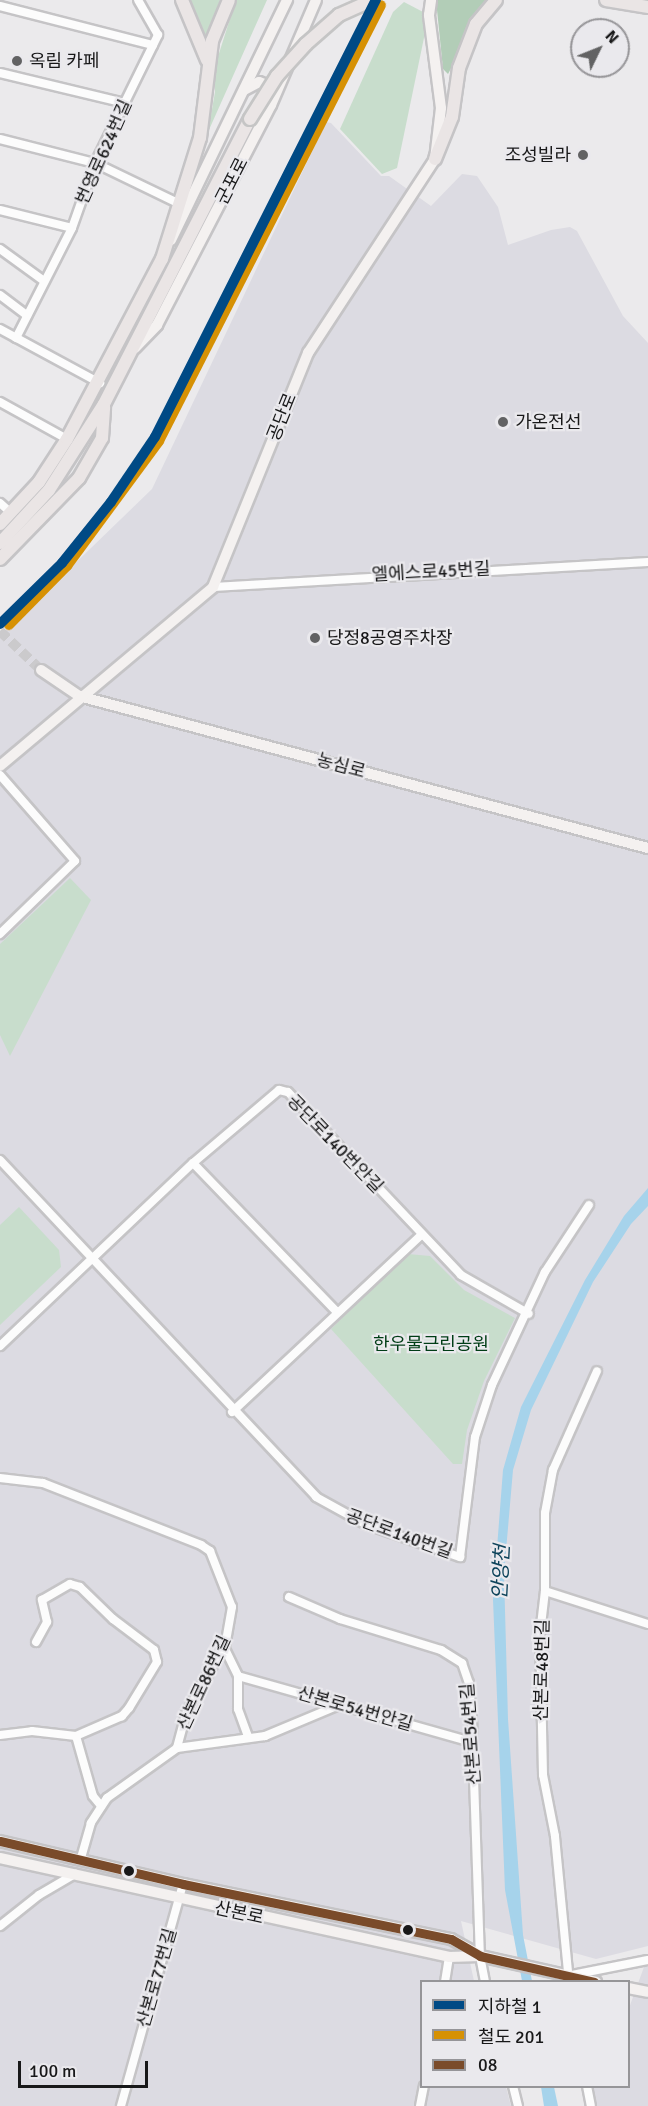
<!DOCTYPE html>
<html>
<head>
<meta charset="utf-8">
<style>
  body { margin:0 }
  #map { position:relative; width:648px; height:2106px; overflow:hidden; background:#ebeaec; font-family:Signika,"Noto Sans KR",sans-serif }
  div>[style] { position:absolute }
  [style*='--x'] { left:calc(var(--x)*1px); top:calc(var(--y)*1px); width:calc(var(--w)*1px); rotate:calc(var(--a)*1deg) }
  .built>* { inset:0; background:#dcdbe2 }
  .green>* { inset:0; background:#c8ddcc }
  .forest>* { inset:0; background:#b2cdb7 }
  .water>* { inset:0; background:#a6d3eb }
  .secondary-tunnel>* { height:10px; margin-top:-5px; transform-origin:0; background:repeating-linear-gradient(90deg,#cbcacc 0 10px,transparent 0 15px) }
  .roads { filter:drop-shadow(2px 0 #c5c4c6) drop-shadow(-2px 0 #c5c4c6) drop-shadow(0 2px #c5c4c6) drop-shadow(0 -2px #c5c4c6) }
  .street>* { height:8px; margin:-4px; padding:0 4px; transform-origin:4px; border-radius:4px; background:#fcfcfc }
  .secondary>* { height:10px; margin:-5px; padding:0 5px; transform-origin:5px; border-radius:5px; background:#f4f1f0 }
  .primary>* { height:12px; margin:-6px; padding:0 6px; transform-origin:6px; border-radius:6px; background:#eae5e5 }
  .bridges { filter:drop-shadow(2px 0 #c5c5c5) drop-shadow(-2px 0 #c5c5c5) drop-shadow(0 2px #c5c5c5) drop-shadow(0 -2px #c5c5c5) }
  .primary-bridge>* { height:12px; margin:-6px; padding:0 6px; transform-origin:6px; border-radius:6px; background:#eae5e5 }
  .bus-1>* { height:9px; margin:-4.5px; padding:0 4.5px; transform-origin:4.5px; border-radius:4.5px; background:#7a4b2a }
  .rail-1>* { height:10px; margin:-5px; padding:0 5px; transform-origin:5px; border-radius:5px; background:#d69104 }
  .metro-1>* { height:10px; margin:-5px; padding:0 5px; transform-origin:5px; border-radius:5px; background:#004a85 }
  .dots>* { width:16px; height:16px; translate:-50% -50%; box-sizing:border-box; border:3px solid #eae9ed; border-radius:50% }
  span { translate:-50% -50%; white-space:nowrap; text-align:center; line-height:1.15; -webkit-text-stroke:4.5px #eae9ed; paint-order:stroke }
  .poi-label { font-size:18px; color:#181819 }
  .left { translate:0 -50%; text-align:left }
  .right { translate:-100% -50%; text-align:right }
  .street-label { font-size:18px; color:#181819 }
  .park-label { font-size:18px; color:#003d16 }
  .water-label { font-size:20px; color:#0e445b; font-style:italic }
  .legend { position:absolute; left:420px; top:1980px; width:210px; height:108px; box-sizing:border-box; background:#eae9ed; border:2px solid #969598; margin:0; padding:8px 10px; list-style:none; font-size:18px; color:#181819 }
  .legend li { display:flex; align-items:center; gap:12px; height:30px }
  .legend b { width:30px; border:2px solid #969598 }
  .north { position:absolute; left:570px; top:18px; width:60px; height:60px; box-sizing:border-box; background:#eae9ed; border:2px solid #969598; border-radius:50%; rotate:47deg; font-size:16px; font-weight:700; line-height:24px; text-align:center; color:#181819 }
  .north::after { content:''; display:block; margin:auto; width:21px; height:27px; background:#626263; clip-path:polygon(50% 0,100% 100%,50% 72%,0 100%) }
  .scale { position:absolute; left:18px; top:2061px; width:130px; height:27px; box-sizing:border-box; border:3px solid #181819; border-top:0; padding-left:8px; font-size:18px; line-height:21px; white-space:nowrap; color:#181819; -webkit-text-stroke:4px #eae9ed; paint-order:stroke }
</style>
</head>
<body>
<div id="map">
  <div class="built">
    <i style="clip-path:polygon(326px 122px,331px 123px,381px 176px,389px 176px,431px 206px,462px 174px,477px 176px,498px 207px,508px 245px,551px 230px,570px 227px,577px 231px,623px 316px,648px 343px,648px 1946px,596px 1959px,461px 1921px,474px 1981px,422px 1982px,422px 2086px,506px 2087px,511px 2106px,0 2106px,0 636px,152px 489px)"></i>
    <i style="clip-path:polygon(644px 1967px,648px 1967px,648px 2106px,596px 2106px,592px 2087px,628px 2086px,629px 2008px)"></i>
  </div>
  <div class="green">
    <i style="clip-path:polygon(188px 0,220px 0,205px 43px,195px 15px)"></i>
    <i style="clip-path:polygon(236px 0,267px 0,208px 132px,215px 92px,214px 69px)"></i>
    <i style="clip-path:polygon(404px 2px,425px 13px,425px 33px,397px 168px,382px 174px,340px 129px,393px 12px)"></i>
    <i style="clip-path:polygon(70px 878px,91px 900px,10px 1056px,0 1035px,0 944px)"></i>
    <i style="clip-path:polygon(19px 1207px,59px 1250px,61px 1267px,0 1325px,0 1225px)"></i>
    <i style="clip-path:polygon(408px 1254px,430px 1256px,464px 1290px,515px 1318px,484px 1381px,467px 1430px,462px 1464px,453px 1464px,331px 1329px)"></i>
  </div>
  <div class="forest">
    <i style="clip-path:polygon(436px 0,488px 0,448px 74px,443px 69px)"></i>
  </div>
  <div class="water">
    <i style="clip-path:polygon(648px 1188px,648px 1206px,631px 1224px,593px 1282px,531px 1410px,513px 1470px,504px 1574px,508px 1719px,523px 1935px,532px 1981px,522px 1981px,505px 1890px,493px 1600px,503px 1470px,521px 1407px,585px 1280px,624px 1216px)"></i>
    <i style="clip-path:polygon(541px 2087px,554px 2087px,558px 2106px,544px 2106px)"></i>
  </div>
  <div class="secondary-tunnel">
    <i style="--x:0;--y:631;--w:57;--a:43.6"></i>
  </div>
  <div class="roads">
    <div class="street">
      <i style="--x:0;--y:6;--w:158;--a:14.3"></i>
      <i style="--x:0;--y:73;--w:129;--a:13.5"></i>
      <i style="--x:0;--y:139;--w:98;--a:14.2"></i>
      <i style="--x:95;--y:163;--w:94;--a:25.8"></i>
      <i style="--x:0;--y:210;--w:74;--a:14"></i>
      <i style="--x:0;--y:249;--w:54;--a:36"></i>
      <i style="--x:0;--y:295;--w:34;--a:37"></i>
      <i style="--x:0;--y:329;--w:114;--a:28.4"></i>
      <i style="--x:16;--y:338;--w:123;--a:-63"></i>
      <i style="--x:72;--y:228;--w:69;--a:-70.5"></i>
      <i style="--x:95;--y:163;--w:143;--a:-63.8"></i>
      <i style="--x:158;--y:35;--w:40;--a:-119.7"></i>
      <i style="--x:0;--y:402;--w:77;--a:28.9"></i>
      <i style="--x:0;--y:503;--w:15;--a:42"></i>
      <i style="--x:213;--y:587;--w:436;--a:-3.3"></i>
      <i style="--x:0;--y:775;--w:114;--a:48.9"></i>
      <i style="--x:75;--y:861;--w:105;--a:135.8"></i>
      <i style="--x:0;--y:1160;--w:462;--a:46.8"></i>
      <i style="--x:316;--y:1497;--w:56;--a:28.9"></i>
      <i style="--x:365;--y:1524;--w:101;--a:19.2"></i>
      <i style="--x:460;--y:1557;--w:121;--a:-82.9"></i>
      <i style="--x:475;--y:1437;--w:55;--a:-71.9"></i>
      <i style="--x:492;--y:1385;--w:125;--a:-64.9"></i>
      <i style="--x:545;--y:1272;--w:80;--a:-56.7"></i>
      <i style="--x:193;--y:1163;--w:207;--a:46"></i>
      <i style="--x:0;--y:1346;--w:266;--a:-43.5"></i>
      <i style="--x:193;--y:1163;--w:113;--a:-40.3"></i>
      <i style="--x:279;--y:1090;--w:9;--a:13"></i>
      <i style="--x:288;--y:1092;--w:252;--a:46.6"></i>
      <i style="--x:461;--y:1275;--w:78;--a:29.8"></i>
      <i style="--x:232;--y:1412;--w:260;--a:-43.1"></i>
      <i style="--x:0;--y:1478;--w:43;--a:6.6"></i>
      <i style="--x:43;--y:1483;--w:170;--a:21.4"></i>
      <i style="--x:201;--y:1545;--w:11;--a:34"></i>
      <i style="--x:210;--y:1551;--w:60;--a:68.6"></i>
      <i style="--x:232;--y:1607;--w:36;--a:100"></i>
      <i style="--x:226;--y:1642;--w:82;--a:119.1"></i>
      <i style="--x:186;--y:1714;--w:35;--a:105"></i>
      <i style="--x:177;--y:1748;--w:86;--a:144.5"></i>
      <i style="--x:107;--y:1798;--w:30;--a:123"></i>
      <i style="--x:91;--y:1823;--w:36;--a:106"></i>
      <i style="--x:545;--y:1591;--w:108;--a:17.8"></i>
      <i style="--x:289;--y:1597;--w:56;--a:23.3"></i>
      <i style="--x:340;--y:1619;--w:106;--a:17.1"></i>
      <i style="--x:441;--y:1650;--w:25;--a:32"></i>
      <i style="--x:462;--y:1663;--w:21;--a:71"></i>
      <i style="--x:469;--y:1683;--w:35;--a:85"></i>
      <i style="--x:472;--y:1718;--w:238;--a:88.1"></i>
      <i style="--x:480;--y:1956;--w:26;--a:79"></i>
      <i style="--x:36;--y:1642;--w:23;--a:-61"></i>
      <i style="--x:47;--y:1622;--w:23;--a:-103"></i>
      <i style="--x:42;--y:1600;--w:32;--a:-30"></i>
      <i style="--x:70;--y:1584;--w:10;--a:17"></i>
      <i style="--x:80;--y:1587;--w:46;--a:44.1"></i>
      <i style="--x:113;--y:1619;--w:51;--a:37.1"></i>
      <i style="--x:154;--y:1650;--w:12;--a:76"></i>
      <i style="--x:157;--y:1662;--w:54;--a:121.3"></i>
      <i style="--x:129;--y:1708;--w:11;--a:131"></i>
      <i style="--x:122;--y:1716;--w:50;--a:156.5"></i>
      <i style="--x:76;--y:1736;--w:62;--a:74.2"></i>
      <i style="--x:93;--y:1796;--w:13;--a:51"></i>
      <i style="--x:224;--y:1647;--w:32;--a:64"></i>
      <i style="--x:238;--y:1676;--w:33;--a:90"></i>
      <i style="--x:238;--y:1709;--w:30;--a:70"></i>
      <i style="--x:238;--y:1676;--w:243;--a:15.8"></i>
      <i style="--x:0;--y:1735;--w:32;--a:-7"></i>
      <i style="--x:32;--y:1731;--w:44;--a:6.5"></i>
      <i style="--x:177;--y:1748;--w:89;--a:-7.8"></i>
      <i style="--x:265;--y:1736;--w:80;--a:-22.7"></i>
      <i style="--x:0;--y:1926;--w:50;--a:-38.5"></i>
      <i style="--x:39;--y:1895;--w:42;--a:-30.3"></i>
      <i style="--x:572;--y:1975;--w:77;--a:-11.2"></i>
      <i style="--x:445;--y:1982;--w:25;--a:-81"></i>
      <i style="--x:569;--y:1982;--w:147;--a:-95.5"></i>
      <i style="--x:555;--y:1836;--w:62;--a:-101.1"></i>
      <i style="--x:543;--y:1775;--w:141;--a:-91.2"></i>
      <i style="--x:540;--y:1634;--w:43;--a:-83.4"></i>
      <i style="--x:545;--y:1591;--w:78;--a:-90"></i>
      <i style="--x:545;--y:1513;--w:44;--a:-79.5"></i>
      <i style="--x:553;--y:1470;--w:108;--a:-66"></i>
      <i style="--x:513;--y:2086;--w:21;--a:76"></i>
      <i style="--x:587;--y:2086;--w:20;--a:79"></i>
      <i style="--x:121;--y:2106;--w:230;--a:-74.4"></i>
      <i style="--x:420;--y:2106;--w:20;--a:-79"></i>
    </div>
    <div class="secondary">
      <i style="--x:244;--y:90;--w:17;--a:-28"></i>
      <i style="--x:259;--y:82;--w:9;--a:21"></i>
      <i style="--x:267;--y:85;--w:12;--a:70"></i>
      <i style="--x:171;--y:240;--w:267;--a:-64.2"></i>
      <i style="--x:135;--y:348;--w:32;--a:-46"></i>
      <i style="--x:157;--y:325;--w:248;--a:-62.6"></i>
      <i style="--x:271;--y:105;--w:114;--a:-66.8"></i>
      <i style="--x:41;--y:670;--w:46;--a:34.4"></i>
      <i style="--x:79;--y:696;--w:589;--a:14.96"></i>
      <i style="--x:0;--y:766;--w:278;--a:-40"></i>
      <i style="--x:213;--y:587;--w:253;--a:-67.9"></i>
      <i style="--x:308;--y:353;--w:232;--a:-56.8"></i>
      <i style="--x:435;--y:159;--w:51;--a:-83.3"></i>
      <i style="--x:441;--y:108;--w:94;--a:-97.4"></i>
      <i style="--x:429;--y:15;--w:15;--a:-82"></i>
      <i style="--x:0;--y:1841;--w:188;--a:13.2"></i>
      <i style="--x:183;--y:1884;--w:274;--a:11.6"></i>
      <i style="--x:451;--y:1939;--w:33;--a:29"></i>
      <i style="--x:0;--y:1858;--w:460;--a:12.4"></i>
      <i style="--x:449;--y:1957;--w:31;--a:-2"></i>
      <i style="--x:480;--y:1956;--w:119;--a:12.6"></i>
      <i style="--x:628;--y:1988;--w:20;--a:11"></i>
    </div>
    <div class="primary">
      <i style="--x:182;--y:0;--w:65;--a:67.4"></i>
      <i style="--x:606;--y:0;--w:43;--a:9.5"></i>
      <i style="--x:435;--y:159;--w:45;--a:-68"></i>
      <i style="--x:452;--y:117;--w:49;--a:-81.9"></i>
      <i style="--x:459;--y:68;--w:47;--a:-68.9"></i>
      <i style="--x:476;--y:24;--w:31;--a:-50"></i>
      <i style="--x:0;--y:524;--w:57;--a:-47.1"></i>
      <i style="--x:39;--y:482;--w:51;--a:-56.9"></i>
      <i style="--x:67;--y:439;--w:204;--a:-62.2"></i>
      <i style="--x:162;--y:259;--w:127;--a:-72.6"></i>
      <i style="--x:200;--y:138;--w:98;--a:-82.9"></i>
      <i style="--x:212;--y:41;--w:44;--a:-67.5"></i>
      <i style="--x:0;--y:543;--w:72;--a:-47.2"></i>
      <i style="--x:49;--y:490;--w:102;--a:-57.4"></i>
      <i style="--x:104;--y:404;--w:320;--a:-62.9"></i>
      <i style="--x:0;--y:559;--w:113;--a:-45.7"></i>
      <i style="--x:79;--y:478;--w:46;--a:-60.1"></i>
      <i style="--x:102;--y:438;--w:31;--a:-86"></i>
    </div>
  </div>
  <div class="bridges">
    <div class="primary-bridge">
      <i style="--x:250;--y:119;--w:51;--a:-57.9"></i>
      <i style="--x:277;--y:76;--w:43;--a:-47.8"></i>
      <i style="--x:306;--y:44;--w:44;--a:-41.3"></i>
      <i style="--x:339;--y:15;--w:36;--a:-24"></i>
    </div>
  </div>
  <div class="bus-1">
    <i style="--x:0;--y:1841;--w:188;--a:13.2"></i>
    <i style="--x:183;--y:1884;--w:274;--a:11.6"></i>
    <i style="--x:451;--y:1939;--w:34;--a:30"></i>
    <i style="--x:480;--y:1956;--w:117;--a:12.8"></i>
  </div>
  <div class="rail-1">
    <i style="--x:9;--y:625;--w:83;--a:-45.5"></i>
    <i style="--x:67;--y:566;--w:155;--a:-53.6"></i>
    <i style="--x:159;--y:441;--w:489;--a:-63"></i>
  </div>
  <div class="metro-1">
    <i style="--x:0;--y:624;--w:87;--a:-44.5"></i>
    <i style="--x:62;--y:563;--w:78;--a:-51.2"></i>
    <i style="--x:111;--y:502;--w:78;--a:-55.9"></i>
    <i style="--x:155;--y:437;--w:490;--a:-63.2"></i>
  </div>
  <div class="dots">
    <i style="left:17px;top:61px;background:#626263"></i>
    <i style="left:583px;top:155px;background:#626263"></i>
    <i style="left:503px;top:422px;background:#626263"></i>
    <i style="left:315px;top:638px;background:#626263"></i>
    <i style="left:129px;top:1871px;background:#181819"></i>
    <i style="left:408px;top:1930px;background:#181819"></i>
  </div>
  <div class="poi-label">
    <span class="left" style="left:29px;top:61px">옥림 카페</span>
    <span class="right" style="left:571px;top:155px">조성빌라</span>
    <span class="left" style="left:515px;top:422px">가온전선</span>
    <span class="left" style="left:327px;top:638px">당정8공영주차장</span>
  </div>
  <div class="street-label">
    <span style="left:104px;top:152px;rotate:-66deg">번영로624번길</span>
    <span style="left:232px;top:181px;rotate:-63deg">군포로</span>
    <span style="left:282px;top:417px;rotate:-68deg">공단로</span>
    <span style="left:431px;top:572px;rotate:-3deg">엘에스로45번길</span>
    <span style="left:341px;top:766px;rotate:15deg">농심로</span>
    <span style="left:335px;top:1144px;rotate:46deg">공단로140번안길</span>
    <span style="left:399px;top:1534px;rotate:20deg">공단로140번길</span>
    <span style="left:542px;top:1670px;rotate:-89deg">산본로48번길</span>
    <span style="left:204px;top:1683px;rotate:-65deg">산본로86번길</span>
    <span style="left:355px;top:1709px;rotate:16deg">산본로54번안길</span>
    <span style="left:471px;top:1734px;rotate:-94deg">산본로54번길</span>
    <span style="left:239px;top:1913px;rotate:12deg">산본로</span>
    <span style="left:157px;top:1978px;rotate:-74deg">산본로77번길</span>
  </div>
  <div class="park-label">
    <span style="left:431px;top:1344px">한우물근린공원</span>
  </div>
  <div class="water-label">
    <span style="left:501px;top:1572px;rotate:-87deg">안양천</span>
  </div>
  <ul class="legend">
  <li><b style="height:8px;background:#004a85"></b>지하철 1</li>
  <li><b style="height:8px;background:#d69104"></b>철도 201</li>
  <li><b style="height:8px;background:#7a4b2a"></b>08</li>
  </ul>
  <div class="north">N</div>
  <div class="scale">100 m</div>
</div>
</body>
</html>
